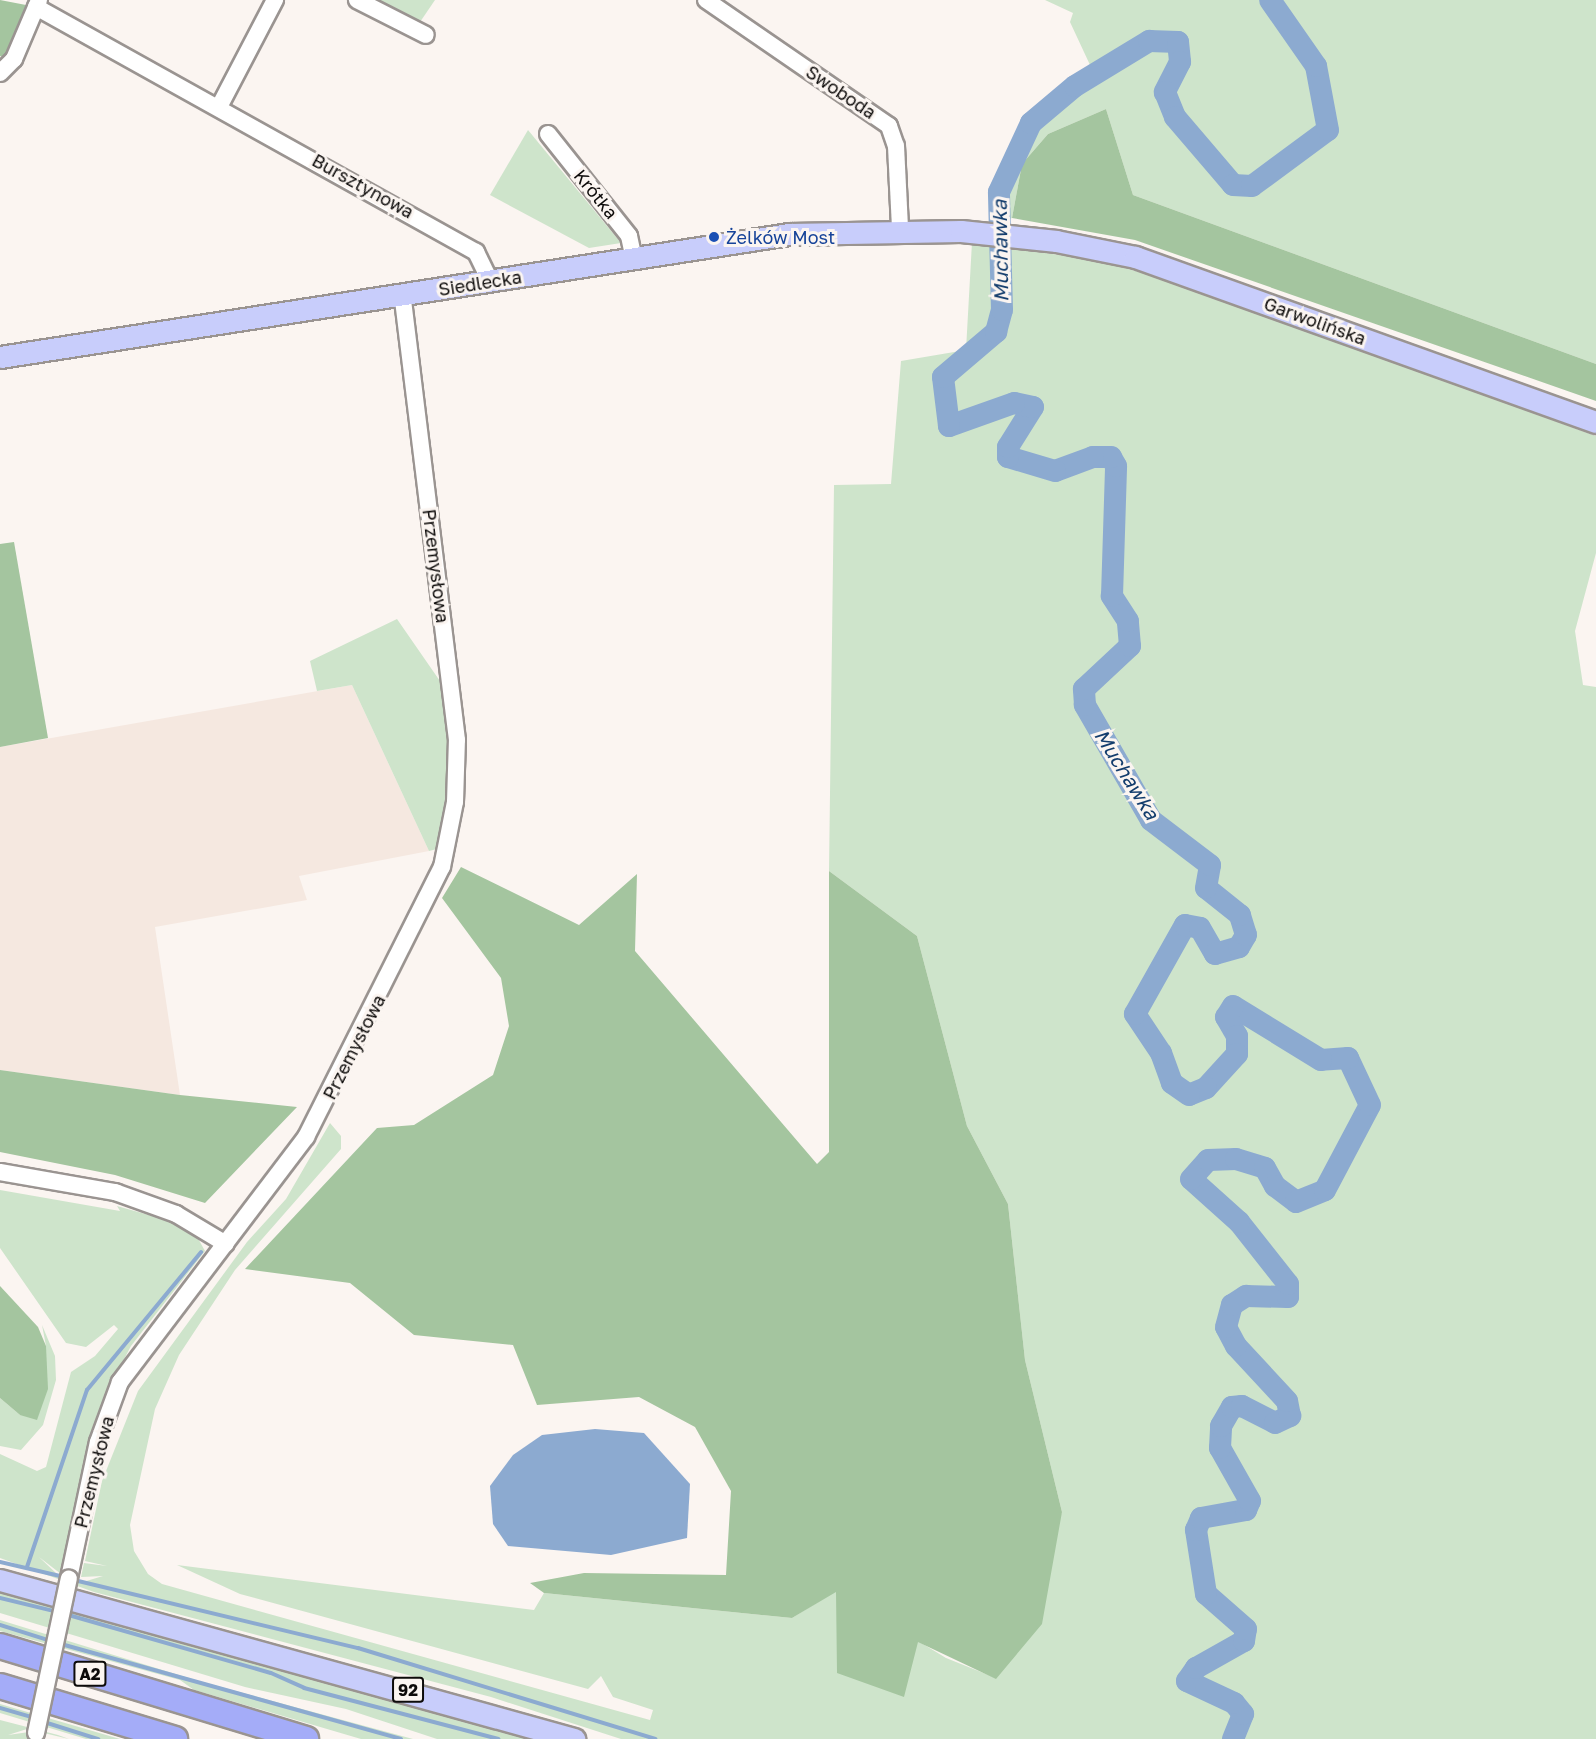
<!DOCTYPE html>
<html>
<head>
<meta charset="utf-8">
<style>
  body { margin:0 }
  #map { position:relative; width:1596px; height:1739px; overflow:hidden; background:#fbf5f1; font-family:"Golos Text",sans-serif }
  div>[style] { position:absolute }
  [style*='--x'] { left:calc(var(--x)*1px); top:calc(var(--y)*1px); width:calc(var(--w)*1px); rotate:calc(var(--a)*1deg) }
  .built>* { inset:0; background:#f5e8e0 }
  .green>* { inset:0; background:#cee4cb }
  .forest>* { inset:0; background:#a4c59f }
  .water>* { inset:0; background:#8caad0 }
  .stream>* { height:4px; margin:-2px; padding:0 2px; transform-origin:2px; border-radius:2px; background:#8caad0 }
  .river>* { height:22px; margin:-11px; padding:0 11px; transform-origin:11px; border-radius:11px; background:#8caad0 }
  .roads { filter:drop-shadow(2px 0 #9a9491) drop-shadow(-2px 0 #9a9491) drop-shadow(0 2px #9a9491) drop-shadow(0 -2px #9a9491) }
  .minor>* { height:16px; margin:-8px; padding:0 8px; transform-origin:8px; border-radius:8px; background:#fff }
  .major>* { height:21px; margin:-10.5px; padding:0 10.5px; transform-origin:10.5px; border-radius:10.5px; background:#c8cdfb }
  .highway>* { height:24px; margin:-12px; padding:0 12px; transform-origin:12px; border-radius:12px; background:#a4acf8 }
  .bridges { filter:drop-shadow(2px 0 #9a9491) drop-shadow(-2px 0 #9a9491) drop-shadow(0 2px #9a9491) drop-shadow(0 -2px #9a9491) }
  .minor-bridge>* { height:16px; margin:-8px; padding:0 8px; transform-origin:8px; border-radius:8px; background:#fff }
  .dots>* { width:16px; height:16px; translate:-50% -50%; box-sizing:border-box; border:3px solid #fbf5f1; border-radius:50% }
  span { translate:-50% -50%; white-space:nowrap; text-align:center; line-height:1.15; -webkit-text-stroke:6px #fbf5f1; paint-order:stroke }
  .shield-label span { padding:2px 4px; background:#fbf5f1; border:2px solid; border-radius:4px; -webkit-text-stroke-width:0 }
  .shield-label { font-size:16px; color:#0d0b0a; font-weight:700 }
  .street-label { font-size:18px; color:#0d0b0a }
  .transit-label { font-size:18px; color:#164399 }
  .left { translate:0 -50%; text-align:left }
  .water-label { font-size:20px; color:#133d6d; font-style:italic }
</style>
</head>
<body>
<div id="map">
  <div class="built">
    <i style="clip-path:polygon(352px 685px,429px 851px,299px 876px,307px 900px,155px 927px,180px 1095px,0 1070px,0 747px)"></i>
  </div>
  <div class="green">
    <i style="clip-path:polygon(371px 0,435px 0,418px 25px)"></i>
    <i style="clip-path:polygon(1045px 0,1596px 0,1596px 364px,1133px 195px,1106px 109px,1048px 134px,1022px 164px,1012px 218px,1004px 221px,1011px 175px,1029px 138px,1097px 80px,1070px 22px,1073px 13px)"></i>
    <i style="clip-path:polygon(528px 130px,621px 243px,589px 248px,490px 195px)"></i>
    <i style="clip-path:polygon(972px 242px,1100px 261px,1171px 281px,1596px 436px,1596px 553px,1575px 631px,1583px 685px,1596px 687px,1596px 1739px,1243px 1739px,1245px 1709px,1234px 1697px,1193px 1681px,1254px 1638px,1223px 1646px,1199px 1660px,1183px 1680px,1187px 1692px,1235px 1715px,1227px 1739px,621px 1739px,491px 1697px,94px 1592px,0 1558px,0 1454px,37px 1471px,46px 1467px,71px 1372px,95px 1356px,118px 1329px,114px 1325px,86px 1347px,66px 1343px,0 1248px,0 1190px,120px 1211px,117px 1206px,170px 1221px,195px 1233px,205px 1251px,131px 1346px,113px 1380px,95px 1422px,61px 1574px,39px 1557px,57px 1574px,83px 1582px,103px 1576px,81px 1577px,84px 1563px,107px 1566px,85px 1561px,102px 1481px,138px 1391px,247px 1242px,286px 1199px,330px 1123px,341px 1136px,341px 1149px,235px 1270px,179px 1355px,155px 1409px,130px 1525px,134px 1551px,148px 1574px,162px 1584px,650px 1720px,653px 1710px,613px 1697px,601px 1676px,588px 1689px,240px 1594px,177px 1565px,534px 1610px,544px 1593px,792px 1618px,836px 1591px,946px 1658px,996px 1678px,1062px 1512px,1025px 1360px,1008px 1204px,967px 1126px,917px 936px,829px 871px,834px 485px,891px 484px,901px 361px,966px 350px)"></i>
    <i style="clip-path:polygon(397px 619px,442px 684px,450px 730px,448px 797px,437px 849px,429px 851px,352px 685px,317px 691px,310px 661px)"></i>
    <i style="clip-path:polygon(42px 1325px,55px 1356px,56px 1380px,43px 1425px,21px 1450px,0 1446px,0 1398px,20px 1415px,46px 1346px)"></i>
    <i style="clip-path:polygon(0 1590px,335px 1683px,530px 1739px,437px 1739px,346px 1709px,245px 1687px,0 1613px)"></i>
    <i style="clip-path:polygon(0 1620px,195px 1680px,413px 1739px,361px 1739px,194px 1690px,180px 1680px,0 1631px)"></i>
    <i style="clip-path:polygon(0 1704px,120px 1739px,86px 1739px,0 1713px)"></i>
    <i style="clip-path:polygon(0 1720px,58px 1735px,69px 1739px,27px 1729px,8px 1735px,29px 1732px,28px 1739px,0 1739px)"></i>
  </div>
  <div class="forest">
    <i style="clip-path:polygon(0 0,26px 5px,5px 58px,0 56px)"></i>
    <i style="clip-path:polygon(1106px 109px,1133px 195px,1596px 364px,1596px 401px,1135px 240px,1012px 218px,1022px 164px,1048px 134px)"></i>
    <i style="clip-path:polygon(14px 542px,48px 738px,0 747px,0 544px)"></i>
    <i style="clip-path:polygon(461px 867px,579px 925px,637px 874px,635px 951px,817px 1164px,829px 1152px,829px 871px,917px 936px,967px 1126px,1008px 1204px,1025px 1360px,1062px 1512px,1042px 1624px,996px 1679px,918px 1642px,904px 1697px,837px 1673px,836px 1592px,792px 1618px,544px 1593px,530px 1583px,584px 1573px,726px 1575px,731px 1491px,695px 1427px,639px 1397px,537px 1405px,513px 1345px,414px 1335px,350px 1283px,245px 1269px,377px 1128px,414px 1125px,493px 1075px,509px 1026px,501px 978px,442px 898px)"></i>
    <i style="clip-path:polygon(0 1070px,180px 1095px,297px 1107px,205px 1203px,115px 1175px,0 1152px)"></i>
    <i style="clip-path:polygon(0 1286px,38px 1327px,46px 1346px,48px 1389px,37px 1420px,20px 1415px,0 1398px)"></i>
  </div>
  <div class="water">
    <i style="clip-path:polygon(595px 1429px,644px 1433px,690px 1484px,687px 1538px,611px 1555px,508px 1546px,493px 1524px,490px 1486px,513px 1455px,542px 1435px)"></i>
  </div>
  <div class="stream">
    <i style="--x:0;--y:1562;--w:66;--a:13.2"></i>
    <i style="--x:27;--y:1567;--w:187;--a:-71.3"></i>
    <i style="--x:87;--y:1390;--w:179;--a:-50.4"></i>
    <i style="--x:74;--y:1580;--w:292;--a:13.5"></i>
    <i style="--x:358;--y:1648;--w:311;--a:17"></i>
    <i style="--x:0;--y:1598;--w:60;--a:13.6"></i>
    <i style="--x:65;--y:1614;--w:214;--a:16"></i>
    <i style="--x:271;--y:1673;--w:36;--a:24"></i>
    <i style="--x:304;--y:1688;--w:201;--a:14.7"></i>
    <i style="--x:0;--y:1625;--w:53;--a:17.4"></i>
    <i style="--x:61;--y:1644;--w:353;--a:15.6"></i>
    <i style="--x:0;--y:1708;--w:35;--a:16"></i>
    <i style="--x:44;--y:1722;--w:57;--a:17.5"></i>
  </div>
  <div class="river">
    <i style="--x:1233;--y:1739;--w:27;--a:-68"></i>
    <i style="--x:1243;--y:1714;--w:14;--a:-129"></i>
    <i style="--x:1234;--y:1703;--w:52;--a:-154.9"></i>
    <i style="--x:1187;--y:1681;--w:16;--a:-55"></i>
    <i style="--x:1196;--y:1668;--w:55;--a:-29.4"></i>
    <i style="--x:1244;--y:1641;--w:12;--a:-81"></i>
    <i style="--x:1246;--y:1629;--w:53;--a:-138.8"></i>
    <i style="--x:1206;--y:1594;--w:65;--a:-98.9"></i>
    <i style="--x:1196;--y:1530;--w:13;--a:-67"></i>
    <i style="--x:1201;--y:1518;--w:46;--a:-10.1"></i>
    <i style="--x:1246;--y:1510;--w:10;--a:-66"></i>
    <i style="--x:1250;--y:1501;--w:61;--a:-119.5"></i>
    <i style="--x:1220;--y:1448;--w:22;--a:-87"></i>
    <i style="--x:1221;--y:1426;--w:22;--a:-60"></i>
    <i style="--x:1232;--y:1407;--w:10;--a:-6"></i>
    <i style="--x:1242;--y:1406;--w:37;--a:27"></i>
    <i style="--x:1275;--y:1423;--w:17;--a:-25"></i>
    <i style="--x:1290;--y:1416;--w:15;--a:-101"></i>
    <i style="--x:1287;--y:1401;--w:75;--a:-132.8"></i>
    <i style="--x:1236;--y:1346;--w:21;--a:-118"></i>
    <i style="--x:1226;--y:1327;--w:23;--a:-75"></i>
    <i style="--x:1232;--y:1305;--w:17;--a:-33"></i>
    <i style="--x:1246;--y:1296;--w:42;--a:1.4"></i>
    <i style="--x:1288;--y:1297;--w:13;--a:-90"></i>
    <i style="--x:1288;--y:1284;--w:79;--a:-128.3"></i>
    <i style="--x:1239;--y:1222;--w:64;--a:-138.1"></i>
    <i style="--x:1191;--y:1179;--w:25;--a:-48"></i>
    <i style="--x:1208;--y:1160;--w:28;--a:-2"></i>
    <i style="--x:1236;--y:1159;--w:30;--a:17"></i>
    <i style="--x:1265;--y:1168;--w:21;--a:61"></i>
    <i style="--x:1275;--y:1186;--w:26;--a:37"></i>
    <i style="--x:1296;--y:1202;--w:31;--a:-22"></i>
    <i style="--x:1325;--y:1190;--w:96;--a:-62.1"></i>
    <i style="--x:1370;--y:1105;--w:52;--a:-115.1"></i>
    <i style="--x:1348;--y:1058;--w:27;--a:176"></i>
    <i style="--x:1321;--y:1060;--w:103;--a:-148.5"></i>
    <i style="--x:1233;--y:1006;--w:13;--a:122"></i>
    <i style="--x:1226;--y:1017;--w:22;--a:60"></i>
    <i style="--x:1237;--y:1036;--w:18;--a:90"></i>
    <i style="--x:1237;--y:1054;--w:46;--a:132.4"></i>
    <i style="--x:1206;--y:1088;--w:18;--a:158"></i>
    <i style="--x:1189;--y:1095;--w:21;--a:-145"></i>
    <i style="--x:1172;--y:1083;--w:32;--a:-110"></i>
    <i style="--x:1161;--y:1053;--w:47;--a:-123.7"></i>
    <i style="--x:1135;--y:1014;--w:102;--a:-60.7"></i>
    <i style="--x:1185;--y:925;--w:15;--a:11"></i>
    <i style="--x:1200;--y:928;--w:30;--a:60"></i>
    <i style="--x:1215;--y:954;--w:25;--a:-16"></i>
    <i style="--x:1239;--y:947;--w:14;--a:-60"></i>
    <i style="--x:1246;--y:935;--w:21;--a:-107"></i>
    <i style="--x:1240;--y:915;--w:43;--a:-141.5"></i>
    <i style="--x:1206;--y:888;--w:23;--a:-80"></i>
    <i style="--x:1210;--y:865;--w:74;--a:-142.7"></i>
    <i style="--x:1151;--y:820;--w:133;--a:-119.9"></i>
    <i style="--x:1085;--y:705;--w:16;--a:-94"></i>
    <i style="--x:1084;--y:689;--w:63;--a:-43.1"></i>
    <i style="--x:1130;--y:646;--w:25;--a:-95"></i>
    <i style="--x:1128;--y:621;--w:30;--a:-123"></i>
    <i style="--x:1112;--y:596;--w:130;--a:-88.2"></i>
    <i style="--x:1116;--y:466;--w:10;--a:-119"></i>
    <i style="--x:1111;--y:457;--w:18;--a:180"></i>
    <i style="--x:1093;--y:457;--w:40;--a:159.8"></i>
    <i style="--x:1055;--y:471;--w:49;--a:-163.4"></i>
    <i style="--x:1008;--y:457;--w:10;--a:-90"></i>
    <i style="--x:1008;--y:447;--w:47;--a:-58"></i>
    <i style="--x:1033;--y:407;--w:19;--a:-168"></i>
    <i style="--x:1014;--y:403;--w:69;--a:160.5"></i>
    <i style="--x:949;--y:426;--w:49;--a:-97"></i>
    <i style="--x:943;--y:377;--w:70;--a:-40.3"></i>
    <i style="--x:996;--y:332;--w:23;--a:-75"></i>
    <i style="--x:1002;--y:310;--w:118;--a:-91.5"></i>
    <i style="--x:999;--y:192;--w:76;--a:-65.1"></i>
    <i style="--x:1031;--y:123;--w:57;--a:-40.1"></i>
    <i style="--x:1075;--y:86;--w:87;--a:-31.3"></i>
    <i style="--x:1149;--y:41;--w:29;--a:2"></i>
    <i style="--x:1178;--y:42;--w:20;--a:84"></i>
    <i style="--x:1180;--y:62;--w:34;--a:117"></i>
    <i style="--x:1165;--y:92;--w:27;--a:68"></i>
    <i style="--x:1175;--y:117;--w:89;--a:49.5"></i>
    <i style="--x:1233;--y:185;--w:19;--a:3"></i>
    <i style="--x:1252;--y:186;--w:94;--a:-36.4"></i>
    <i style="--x:1328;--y:130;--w:65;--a:-100.6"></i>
    <i style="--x:1316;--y:66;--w:80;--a:-124.9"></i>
  </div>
  <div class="roads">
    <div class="minor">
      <i style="--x:357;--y:0;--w:77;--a:26.9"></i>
      <i style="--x:706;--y:0;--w:222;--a:34.5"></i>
      <i style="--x:889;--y:126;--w:21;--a:71"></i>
      <i style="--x:896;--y:146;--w:83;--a:87.2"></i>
      <i style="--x:36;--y:7;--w:504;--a:29.11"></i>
      <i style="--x:476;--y:252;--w:32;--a:64"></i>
      <i style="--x:0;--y:73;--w:20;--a:-45"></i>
      <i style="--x:14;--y:59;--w:64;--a:-67"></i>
      <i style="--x:219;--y:107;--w:121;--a:-62.4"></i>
      <i style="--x:548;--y:134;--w:130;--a:51.5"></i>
      <i style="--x:629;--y:236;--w:24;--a:78"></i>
      <i style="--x:0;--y:1172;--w:117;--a:9.9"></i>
      <i style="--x:115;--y:1192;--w:65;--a:19.8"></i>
      <i style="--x:176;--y:1214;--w:58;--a:31"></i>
      <i style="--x:69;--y:1578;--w:139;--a:-78"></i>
      <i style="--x:98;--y:1442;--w:64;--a:-69.9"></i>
      <i style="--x:120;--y:1382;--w:308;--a:-52.8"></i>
      <i style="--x:306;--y:1137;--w:302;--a:-63.3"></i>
      <i style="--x:442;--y:867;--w:66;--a:-78.7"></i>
      <i style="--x:455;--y:802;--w:62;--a:-88.2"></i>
      <i style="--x:457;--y:740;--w:448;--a:-97"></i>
    </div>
    <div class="major">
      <i style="--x:0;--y:357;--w:799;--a:-8.86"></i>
      <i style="--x:789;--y:234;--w:172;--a:-1"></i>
      <i style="--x:961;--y:231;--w:96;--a:6"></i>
      <i style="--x:1056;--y:241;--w:81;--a:11.4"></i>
      <i style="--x:1135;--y:257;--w:490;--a:19.7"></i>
      <i style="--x:0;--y:1580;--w:596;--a:15.48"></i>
    </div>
    <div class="highway">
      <i style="--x:0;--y:1646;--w:320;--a:16.9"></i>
      <i style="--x:0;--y:1686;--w:183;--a:16.8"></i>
    </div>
  </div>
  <div class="bridges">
    <div class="minor-bridge">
      <i style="--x:36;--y:1733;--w:158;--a:-78"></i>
    </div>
  </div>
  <div class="dots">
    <i style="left:714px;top:237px;background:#1a4fb4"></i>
  </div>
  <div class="shield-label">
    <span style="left:90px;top:1674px">A2</span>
    <span style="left:408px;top:1690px">92</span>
  </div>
  <div class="street-label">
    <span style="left:841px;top:92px;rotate:34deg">Swoboda</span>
    <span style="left:363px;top:186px;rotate:29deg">Bursztynowa</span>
    <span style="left:596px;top:194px;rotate:51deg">Krótka</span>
    <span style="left:480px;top:283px;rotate:-9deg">Siedlecka</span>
    <span style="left:1315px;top:321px;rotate:20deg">Garwolińska</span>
    <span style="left:436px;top:566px;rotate:83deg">Przemysłowa</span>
    <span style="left:354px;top:1047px;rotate:-63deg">Przemysłowa</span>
    <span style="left:94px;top:1472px;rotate:-76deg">Przemysłowa</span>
  </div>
  <div class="transit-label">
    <span class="left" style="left:726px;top:237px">Żelków Most</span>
  </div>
  <div class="water-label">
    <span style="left:1000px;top:251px;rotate:-91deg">Muchawka</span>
    <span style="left:1127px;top:774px;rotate:58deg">Muchawka</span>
  </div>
</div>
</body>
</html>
